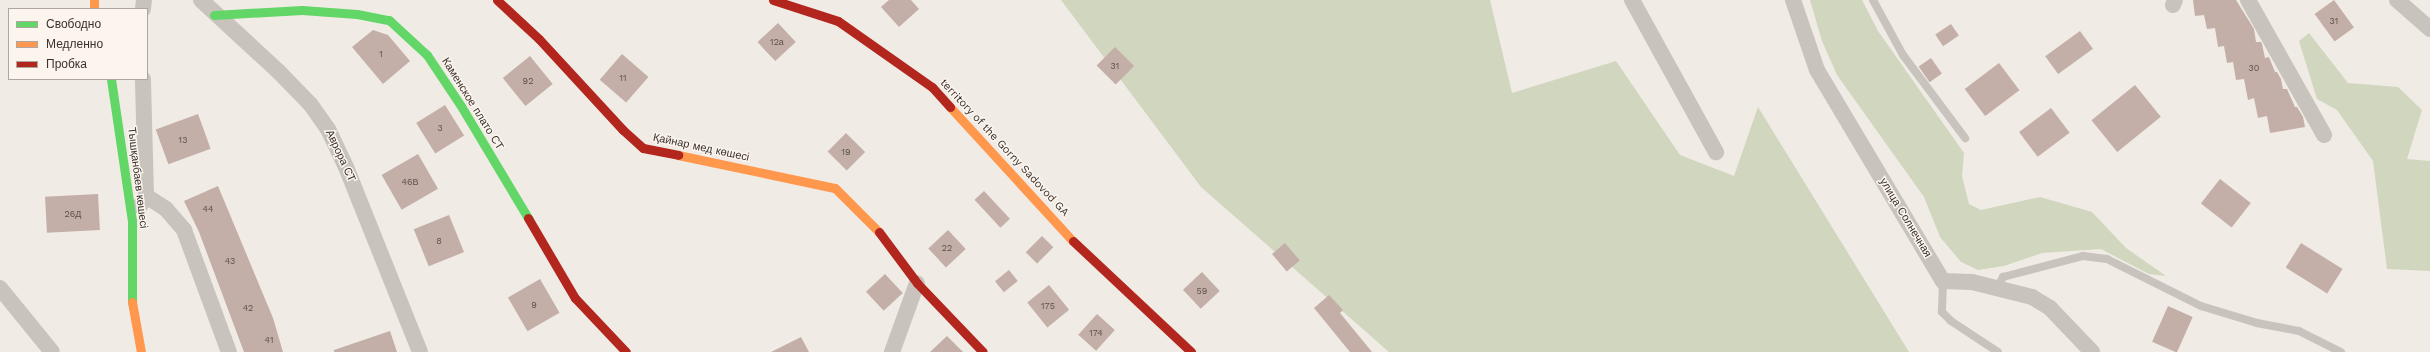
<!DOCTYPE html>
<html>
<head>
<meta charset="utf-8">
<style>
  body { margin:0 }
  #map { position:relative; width:2430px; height:352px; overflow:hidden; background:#f0ebe5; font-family:"Work Sans",sans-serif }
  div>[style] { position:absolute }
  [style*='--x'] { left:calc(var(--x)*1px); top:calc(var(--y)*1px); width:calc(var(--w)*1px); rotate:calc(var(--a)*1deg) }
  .green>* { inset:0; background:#d1d6bf }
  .building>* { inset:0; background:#c3afa7; transform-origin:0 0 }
  .lane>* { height:8px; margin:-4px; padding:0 4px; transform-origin:4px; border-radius:4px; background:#c9c3be }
  .street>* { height:16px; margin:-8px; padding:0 8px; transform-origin:8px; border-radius:8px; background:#c9c3be }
  .fast>* { height:9px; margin:-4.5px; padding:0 4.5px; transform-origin:4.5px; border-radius:4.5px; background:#63d668 }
  .slow>* { height:9px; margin:-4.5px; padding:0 4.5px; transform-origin:4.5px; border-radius:4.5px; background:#ff974d }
  .jam>* { height:9px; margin:-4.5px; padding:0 4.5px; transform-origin:4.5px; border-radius:4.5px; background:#b3261e }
  span { translate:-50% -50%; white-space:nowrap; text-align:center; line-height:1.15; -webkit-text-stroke:3px #fbf5ee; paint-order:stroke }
  .number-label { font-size:9px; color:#5d504a }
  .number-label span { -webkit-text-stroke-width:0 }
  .street-label { font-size:11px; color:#3b302b }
  .legend { position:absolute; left:8px; top:8px; width:140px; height:72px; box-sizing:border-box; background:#fbf5ee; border:1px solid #aea6a0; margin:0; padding:5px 7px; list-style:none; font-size:12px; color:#3b302b }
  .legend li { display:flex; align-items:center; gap:8px; height:20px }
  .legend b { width:20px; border:1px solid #aea6a0 }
</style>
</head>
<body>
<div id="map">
  <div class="green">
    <i style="clip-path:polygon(1061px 0,1490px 0,1512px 93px,1616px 61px,1680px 155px,1734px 176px,1758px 107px,1909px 352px,1389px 352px,1201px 187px)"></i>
    <i style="clip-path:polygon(1810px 0,1862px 0,1878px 31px,1964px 153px,1962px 176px,1969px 204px,1981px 210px,2040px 197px,2092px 212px,2126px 248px,2166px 276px,2149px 274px,2101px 249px,2042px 253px,2004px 266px,1978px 270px,1961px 262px,1940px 237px,1924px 197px,1837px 75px,1822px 41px)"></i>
    <i style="clip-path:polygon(2309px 33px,2348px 83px,2398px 87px,2422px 110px,2407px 159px,2430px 161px,2430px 271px,2387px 269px,2373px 161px,2337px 110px,2317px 99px,2299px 41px)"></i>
  </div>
  <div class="building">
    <i style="clip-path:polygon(889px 0,911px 0,919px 9px,899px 27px,881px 7px)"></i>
    <i style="clip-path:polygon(2193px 0,2236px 0,2254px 29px,2256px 42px,2261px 42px,2262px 44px,2265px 58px,2269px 57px,2275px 72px,2277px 72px,2281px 79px,2283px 89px,2287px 89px,2295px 107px,2297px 107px,2303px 117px,2305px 127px,2270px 133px,2267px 116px,2258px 118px,2254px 98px,2248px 100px,2244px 79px,2236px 80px,2233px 62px,2227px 63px,2224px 46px,2218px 47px,2215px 28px,2207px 29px,2204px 15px,2195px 16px)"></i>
    <i style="left:2334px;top:0;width:34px;height:24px;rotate:54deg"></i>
    <i style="left:778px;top:23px;width:26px;height:28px;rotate:47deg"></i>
    <i style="left:1951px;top:24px;width:14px;height:19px;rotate:56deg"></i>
    <i style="clip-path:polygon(373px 30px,388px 35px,410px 61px,383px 84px,352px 47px)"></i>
    <i style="left:2080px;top:31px;width:22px;height:43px;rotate:54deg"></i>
    <i style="left:1115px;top:47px;width:27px;height:26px;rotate:45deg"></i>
    <i style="left:622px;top:54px;width:35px;height:34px;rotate:41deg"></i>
    <i style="left:530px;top:56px;width:36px;height:35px;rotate:51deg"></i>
    <i style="left:1931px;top:58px;width:19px;height:15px;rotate:55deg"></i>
    <i style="left:1999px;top:63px;width:34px;height:43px;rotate:53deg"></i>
    <i style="left:2135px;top:85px;width:41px;height:56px;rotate:51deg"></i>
    <i style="left:445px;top:105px;width:36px;height:34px;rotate:58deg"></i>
    <i style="left:2051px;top:108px;width:31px;height:40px;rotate:53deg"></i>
    <i style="left:198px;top:114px;width:37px;height:45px;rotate:70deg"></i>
    <i style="left:846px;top:133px;width:27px;height:26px;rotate:45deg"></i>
    <i style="left:418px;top:154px;width:40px;height:42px;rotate:60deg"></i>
    <i style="left:2220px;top:179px;width:39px;height:31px;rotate:38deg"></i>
    <i style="clip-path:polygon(218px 186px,273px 318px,283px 352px,244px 352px,199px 232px,184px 201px)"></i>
    <i style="left:984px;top:191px;width:38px;height:13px;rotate:47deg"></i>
    <i style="left:98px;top:194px;width:36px;height:53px;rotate:87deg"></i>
    <i style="left:449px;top:215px;width:40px;height:38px;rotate:68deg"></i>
    <i style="left:948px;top:230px;width:26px;height:27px;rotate:47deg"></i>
    <i style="left:1042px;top:236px;width:16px;height:23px;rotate:45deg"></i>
    <i style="left:1285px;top:243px;width:23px;height:17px;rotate:50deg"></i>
    <i style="left:2301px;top:243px;width:49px;height:29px;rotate:32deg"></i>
    <i style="left:1009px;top:270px;width:14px;height:18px;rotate:51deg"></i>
    <i style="left:1202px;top:272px;width:26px;height:26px;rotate:47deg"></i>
    <i style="left:885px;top:274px;width:26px;height:26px;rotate:47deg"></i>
    <i style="left:540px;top:279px;width:39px;height:37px;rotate:60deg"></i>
    <i style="left:1049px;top:285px;width:32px;height:28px;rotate:51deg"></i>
    <i style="clip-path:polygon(1329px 295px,1343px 310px,1340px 313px,1372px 352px,1350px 352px,1314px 308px)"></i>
    <i style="left:2168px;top:306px;width:27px;height:39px;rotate:24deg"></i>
    <i style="left:1097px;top:314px;width:24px;height:28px;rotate:42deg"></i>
    <i style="clip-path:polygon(390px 331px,397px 352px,334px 352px,334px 350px)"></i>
    <i style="clip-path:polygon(947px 336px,963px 352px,930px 352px)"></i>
    <i style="clip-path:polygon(801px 337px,809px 352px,771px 352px)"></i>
  </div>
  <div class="lane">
    <i style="--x:1873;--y:0;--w:63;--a:61.4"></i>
    <i style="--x:1903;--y:55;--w:104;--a:53.2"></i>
    <i style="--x:1943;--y:281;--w:31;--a:92"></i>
    <i style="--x:1942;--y:312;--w:13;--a:45"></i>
    <i style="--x:1951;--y:321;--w:56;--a:33.4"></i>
    <i style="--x:1997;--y:288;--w:13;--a:-61"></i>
    <i style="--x:2003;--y:277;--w:83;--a:-14.7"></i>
    <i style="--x:2083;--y:256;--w:24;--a:7"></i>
    <i style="--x:2107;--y:259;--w:105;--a:26.6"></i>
    <i style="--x:2201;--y:306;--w:59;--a:16.9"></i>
    <i style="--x:2257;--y:323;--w:43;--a:10.8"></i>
    <i style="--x:2299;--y:331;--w:47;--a:26.6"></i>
  </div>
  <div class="street">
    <i style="--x:201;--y:0;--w:106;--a:42.7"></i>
    <i style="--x:279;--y:72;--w:46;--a:45.9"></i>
    <i style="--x:311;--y:105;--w:29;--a:55"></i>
    <i style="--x:328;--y:129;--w:42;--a:64.7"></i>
    <i style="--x:346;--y:167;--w:199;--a:68.2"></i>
    <i style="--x:1632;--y:0;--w:174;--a:61.1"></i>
    <i style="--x:1793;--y:0;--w:74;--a:71.1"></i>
    <i style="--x:1817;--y:70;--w:246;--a:59.2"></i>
    <i style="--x:1943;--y:281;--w:29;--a:2"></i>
    <i style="--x:1972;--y:282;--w:62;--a:14"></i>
    <i style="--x:2032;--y:297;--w:21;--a:31"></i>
    <i style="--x:2050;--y:308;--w:61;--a:46.3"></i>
    <i style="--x:2248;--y:0;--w:155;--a:60.6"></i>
    <i style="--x:2397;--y:0;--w:44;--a:41.3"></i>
    <i style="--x:2173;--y:5;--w:5;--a:-68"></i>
    <i style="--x:143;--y:9;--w:9;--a:-84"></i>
    <i style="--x:146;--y:196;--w:24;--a:33"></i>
    <i style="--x:166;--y:209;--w:28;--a:49"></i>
    <i style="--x:184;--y:230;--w:130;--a:69.8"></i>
    <i style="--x:140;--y:206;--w:12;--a:-59"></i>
    <i style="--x:146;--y:196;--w:117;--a:-91.5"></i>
    <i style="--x:0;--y:288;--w:82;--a:50.9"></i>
    <i style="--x:892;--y:352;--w:73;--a:-70.1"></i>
  </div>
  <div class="fast">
    <i style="--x:214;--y:15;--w:88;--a:-3.3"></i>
    <i style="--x:302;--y:10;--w:55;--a:4.2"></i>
    <i style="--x:357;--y:14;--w:33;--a:11"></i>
    <i style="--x:389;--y:20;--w:52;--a:42.6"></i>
    <i style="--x:427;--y:55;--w:61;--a:56.3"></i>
    <i style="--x:461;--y:106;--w:131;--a:59.1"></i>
    <i style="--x:111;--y:79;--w:144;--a:81.6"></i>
    <i style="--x:132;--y:221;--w:81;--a:90"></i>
  </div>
  <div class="slow">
    <i style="--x:94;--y:0;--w:9;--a:90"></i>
    <i style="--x:950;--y:107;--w:182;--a:47.5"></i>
    <i style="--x:678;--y:155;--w:160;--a:11.9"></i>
    <i style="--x:835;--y:188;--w:62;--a:45"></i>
    <i style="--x:132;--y:302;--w:51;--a:79.8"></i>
  </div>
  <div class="jam">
    <i style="--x:497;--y:0;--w:57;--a:42.9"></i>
    <i style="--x:539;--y:39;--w:124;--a:47.3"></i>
    <i style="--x:623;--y:130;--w:27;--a:42"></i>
    <i style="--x:643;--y:148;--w:36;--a:11"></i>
    <i style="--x:773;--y:0;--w:68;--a:17.9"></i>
    <i style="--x:838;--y:21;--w:115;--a:35.1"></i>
    <i style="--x:932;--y:87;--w:27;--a:48"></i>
    <i style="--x:528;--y:218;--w:93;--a:59.6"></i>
    <i style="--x:575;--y:298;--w:74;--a:46.6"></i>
    <i style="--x:879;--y:232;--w:64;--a:53.3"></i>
    <i style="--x:917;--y:283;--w:95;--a:46.3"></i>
    <i style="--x:1073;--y:241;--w:162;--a:43.2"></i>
  </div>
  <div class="number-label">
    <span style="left:2334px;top:21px">31</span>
    <span style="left:777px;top:42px">12а</span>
    <span style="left:381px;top:54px">1</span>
    <span style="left:1115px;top:66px">31</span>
    <span style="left:2254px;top:68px">30</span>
    <span style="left:623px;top:78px">11</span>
    <span style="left:528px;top:81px">92</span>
    <span style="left:440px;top:128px">3</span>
    <span style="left:183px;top:140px">13</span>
    <span style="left:846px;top:152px">19</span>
    <span style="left:410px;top:182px">46В</span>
    <span style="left:208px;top:209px">44</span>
    <span style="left:73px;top:214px">26Д</span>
    <span style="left:439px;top:241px">8</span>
    <span style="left:947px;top:248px">22</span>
    <span style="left:230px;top:261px">43</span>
    <span style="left:1202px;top:291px">59</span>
    <span style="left:534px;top:305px">9</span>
    <span style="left:1048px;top:306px">175</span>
    <span style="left:248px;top:308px">42</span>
    <span style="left:1096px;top:333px">174</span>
    <span style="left:269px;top:340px">41</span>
  </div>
  <div class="street-label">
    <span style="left:472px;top:104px;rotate:58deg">Каменское плато СТ</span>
    <span style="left:701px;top:148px;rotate:12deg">Қайнар мед көшесі</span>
    <span style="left:1004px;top:148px;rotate:47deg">territory of the Gorny Sadovod GA</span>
    <span style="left:340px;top:156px;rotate:65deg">Аврора СТ</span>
    <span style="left:137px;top:178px;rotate:83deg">Тышқанбаев көшесі</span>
    <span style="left:1905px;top:218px;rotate:59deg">улица Солнечная</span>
  </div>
  <ul class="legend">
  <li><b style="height:5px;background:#63d668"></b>Свободно</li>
  <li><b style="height:5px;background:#ff974d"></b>Медленно</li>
  <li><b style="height:5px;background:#b3261e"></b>Пробка</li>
  </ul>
</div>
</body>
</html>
